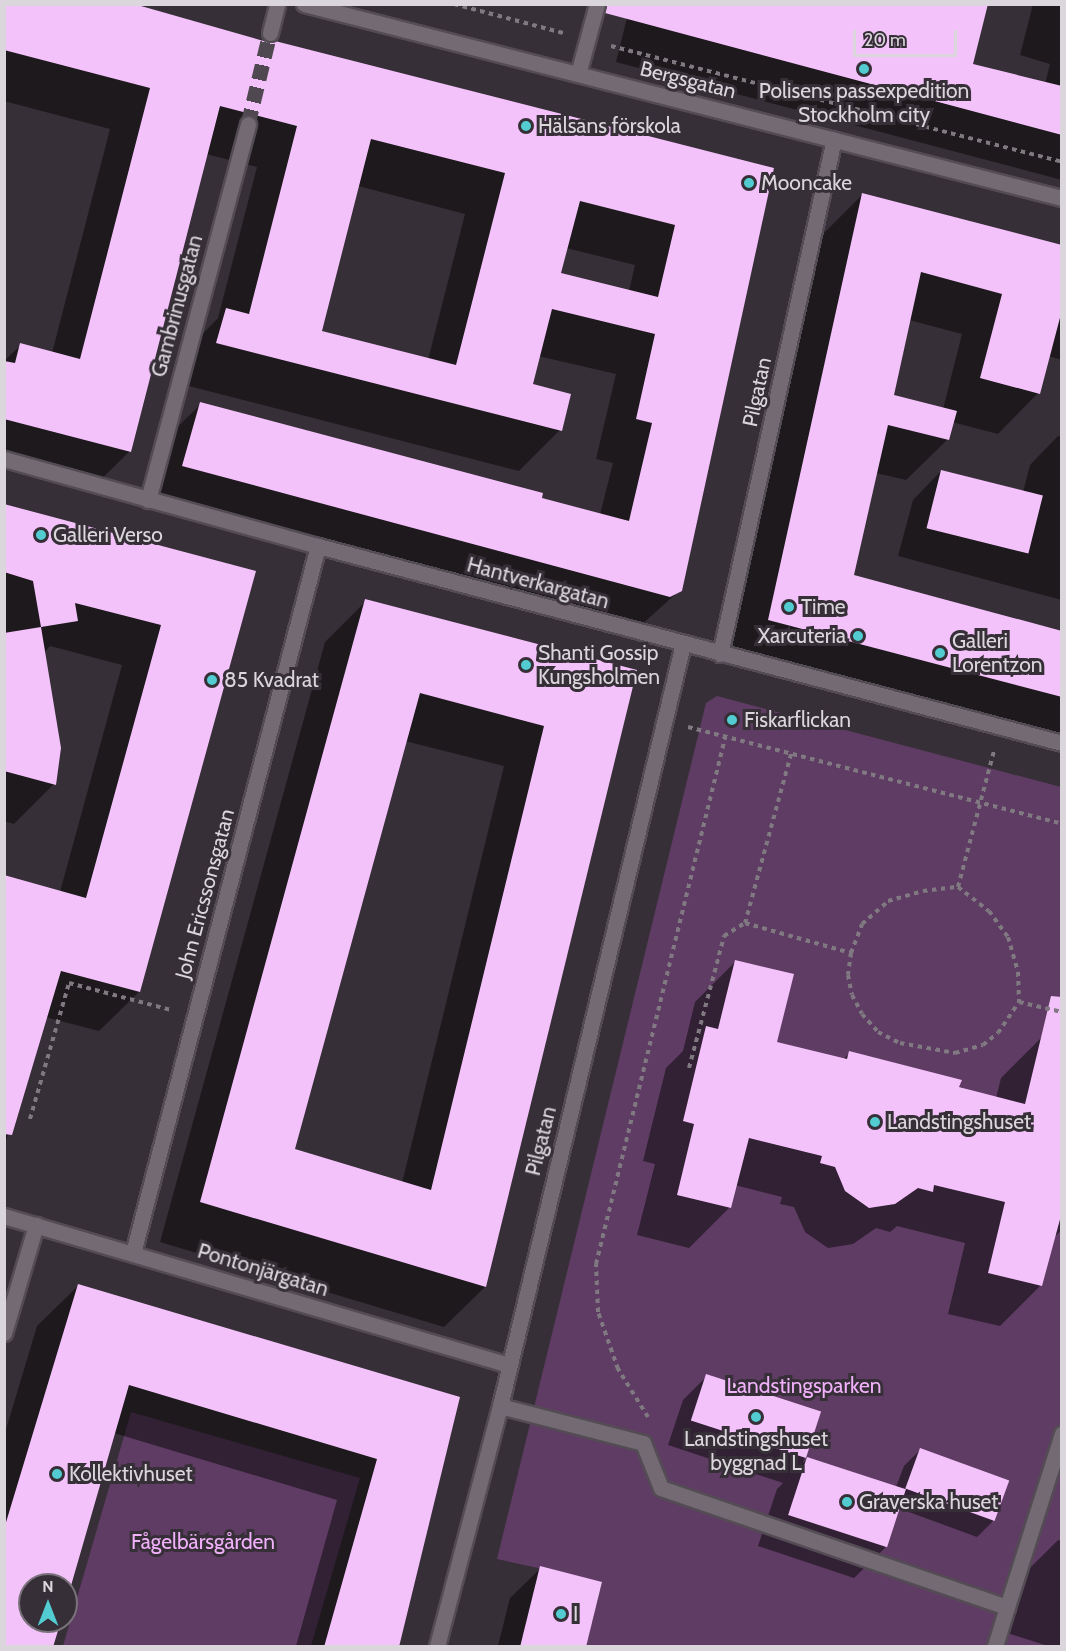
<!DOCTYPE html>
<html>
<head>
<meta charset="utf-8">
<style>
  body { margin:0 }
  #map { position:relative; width:1066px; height:1651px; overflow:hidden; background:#372f38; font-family:Cabin,sans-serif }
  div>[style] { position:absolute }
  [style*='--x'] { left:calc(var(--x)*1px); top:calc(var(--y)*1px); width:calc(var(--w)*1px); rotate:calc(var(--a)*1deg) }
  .green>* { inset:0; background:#5f3c63 }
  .shadow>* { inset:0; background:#0007 }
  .building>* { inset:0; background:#f4c2fa; transform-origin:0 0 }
  .street-tunnel>* { height:15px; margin-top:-7.5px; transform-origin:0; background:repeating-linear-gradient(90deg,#504851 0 15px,transparent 0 23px) }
  .path>* { height:4px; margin-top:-2px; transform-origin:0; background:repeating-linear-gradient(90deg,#807981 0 4.5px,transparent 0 9px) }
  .roads { filter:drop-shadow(2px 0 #544c54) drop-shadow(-2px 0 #544c54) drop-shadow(0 2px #544c54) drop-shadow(0 -2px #544c54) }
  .lane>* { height:15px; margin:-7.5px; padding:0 7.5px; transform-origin:7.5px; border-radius:7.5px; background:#736a74 }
  .street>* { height:15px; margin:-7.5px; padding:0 7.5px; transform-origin:7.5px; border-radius:7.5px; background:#736a74 }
  .dots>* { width:16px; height:16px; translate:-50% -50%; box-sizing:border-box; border:3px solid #372f38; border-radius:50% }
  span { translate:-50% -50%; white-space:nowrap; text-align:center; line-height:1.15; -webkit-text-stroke:6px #372f38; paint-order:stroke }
  .street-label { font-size:21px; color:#dbd6dc }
  .poi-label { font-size:21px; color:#dbd6dc }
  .left { translate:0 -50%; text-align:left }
  .right { translate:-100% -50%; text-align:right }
  .park-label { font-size:21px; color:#f1b0fa }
  .frame { position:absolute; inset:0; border:6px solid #dbd6dc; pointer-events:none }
  .north { position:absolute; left:18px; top:1573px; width:60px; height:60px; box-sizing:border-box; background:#372f38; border:2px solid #79727a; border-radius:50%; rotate:0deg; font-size:16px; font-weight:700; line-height:24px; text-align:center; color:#dbd6dc }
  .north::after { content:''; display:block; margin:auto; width:21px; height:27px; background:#52ccd0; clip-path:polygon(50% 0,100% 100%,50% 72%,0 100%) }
  .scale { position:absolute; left:853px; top:30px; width:104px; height:27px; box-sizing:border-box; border:3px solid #dbd6dc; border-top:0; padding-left:8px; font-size:18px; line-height:21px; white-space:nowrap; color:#dbd6dc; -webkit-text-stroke:4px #372f38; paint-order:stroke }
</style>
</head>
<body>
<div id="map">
  <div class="green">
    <i style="clip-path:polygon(717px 696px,1061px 787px,1061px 1646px,586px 1646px,602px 1582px,497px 1559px,706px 703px)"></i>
    <i style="clip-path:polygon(131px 1412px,360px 1478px,311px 1646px,63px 1646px)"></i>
  </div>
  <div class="shadow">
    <i style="clip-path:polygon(evenodd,4px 4px,267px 44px,772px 169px,680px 590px,628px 637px,143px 507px,160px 444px,201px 404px,600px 515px,613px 463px,596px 459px,616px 374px,538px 356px,531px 385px,560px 430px,519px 471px,177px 383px,186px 351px,218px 318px,257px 167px,206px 154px,129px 452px,88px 492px,4px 470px,4px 361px,21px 345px,52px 353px,110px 129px,4px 101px,4px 4px,358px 186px,465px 214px,428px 360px,320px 332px,358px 186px,4px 4px,566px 248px,635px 265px,629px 291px,559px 274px,566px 248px)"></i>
    <i style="clip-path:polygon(1033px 4px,1062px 4px,1062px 180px,616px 62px,628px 14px,971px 65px,1045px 84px,1050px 64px,1020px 55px)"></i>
    <i style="clip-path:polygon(evenodd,862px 195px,1062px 246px,1062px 360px,1048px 356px,1038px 393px,998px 434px,952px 422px,947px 440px,906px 480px,876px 473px,853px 576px,1062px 632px,1062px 748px,728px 661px,822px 235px,862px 195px,909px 320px,962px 334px,943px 409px,893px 396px,909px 320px)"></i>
    <i style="clip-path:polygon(1058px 436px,1062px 437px,1062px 600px,898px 556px,913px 500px,941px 471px,1023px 492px,1030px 465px)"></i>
    <i style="clip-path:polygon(4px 506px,254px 572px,139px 992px,99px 1031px,45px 1017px,4px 1147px,4px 882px,60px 892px,122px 665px,50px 646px,44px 653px,54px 784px,14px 824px,4px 821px)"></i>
    <i style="clip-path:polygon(evenodd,366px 601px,635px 672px,485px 1287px,444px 1327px,160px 1242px,325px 642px,366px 601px,405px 741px,504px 766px,402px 1183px,293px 1150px,405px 741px)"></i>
    <i style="clip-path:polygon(736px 961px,775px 1043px,842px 1060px,850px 1053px,996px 1098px,1001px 1078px,1042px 1037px,1062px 1042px,1062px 1230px,1053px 1238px,1041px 1285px,1000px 1326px,948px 1314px,965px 1243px,897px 1226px,890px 1232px,876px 1228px,853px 1244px,828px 1248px,805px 1232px,794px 1207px,780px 1204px,782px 1197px,735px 1185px,730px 1207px,689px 1248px,637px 1235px,655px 1164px,643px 1161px,666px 1068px,683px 1051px,695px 1002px)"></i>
    <i style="clip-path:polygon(78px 1286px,458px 1398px,397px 1646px,296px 1646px,337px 1500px,114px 1433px,66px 1598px,66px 1585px,30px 1585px,30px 1621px,59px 1621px,4px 1646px,4px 1436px,37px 1326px)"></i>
    <i style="clip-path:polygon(707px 1376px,819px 1413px,803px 1463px,808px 1458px,896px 1487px,904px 1466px,920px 1450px,993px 1521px,977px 1537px,898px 1508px,885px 1548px,854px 1578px,758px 1546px,777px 1489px,783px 1483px,668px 1445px,683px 1400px)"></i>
    <i style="clip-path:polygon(1058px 1540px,1062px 1541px,1062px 1646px,1048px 1646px,1007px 1633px,1027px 1571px)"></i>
    <i style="clip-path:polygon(541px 1568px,585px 1646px,498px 1646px,510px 1598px)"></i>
  </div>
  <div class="building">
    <i style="clip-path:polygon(evenodd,4px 4px,134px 4px,267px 42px,275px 41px,774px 168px,682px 591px,670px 597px,182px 466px,200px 402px,543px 493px,542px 498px,629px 521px,652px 423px,636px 419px,655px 334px,552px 309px,533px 384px,571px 394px,562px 431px,216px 343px,226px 308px,249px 314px,297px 126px,220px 106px,131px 452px,4px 419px,4px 361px,15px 363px,20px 343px,80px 359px,150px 88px,4px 50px,4px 4px,371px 139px,505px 173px,456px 365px,322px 331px,371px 139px,4px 4px,580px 201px,675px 225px,658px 297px,561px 273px,580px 201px)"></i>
    <i style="clip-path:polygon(606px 4px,988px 4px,973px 64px,1062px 86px,1062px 135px,605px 13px)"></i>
    <i style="clip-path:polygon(862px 193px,1062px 245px,1062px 310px,1040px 394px,980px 378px,1002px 294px,921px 272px,894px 395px,957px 411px,949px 440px,888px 425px,854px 575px,1062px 631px,1062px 697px,768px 620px)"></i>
    <i style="left:941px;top:470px;width:105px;height:60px;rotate:14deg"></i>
    <i style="clip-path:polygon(4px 504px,256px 571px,140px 992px,61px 971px,12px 1135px,4px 1134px,4px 875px,86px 898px,161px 625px,75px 603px,78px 621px,41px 627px,33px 581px,4px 572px)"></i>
    <i style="clip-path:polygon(evenodd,365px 599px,637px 670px,486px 1287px,200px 1202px,365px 599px,420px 693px,544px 726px,431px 1190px,295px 1149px,420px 693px)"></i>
    <i style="clip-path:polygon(41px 627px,61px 748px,56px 785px,4px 771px,4px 633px)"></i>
    <i style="clip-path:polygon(735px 960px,794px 974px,777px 1042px,847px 1059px,849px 1051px,962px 1080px,959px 1087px,1025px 1104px,1051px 996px,1062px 997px,1062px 1212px,1042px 1286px,988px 1273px,1005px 1202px,934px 1185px,933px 1192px,918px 1188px,895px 1204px,869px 1208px,845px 1191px,835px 1167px,820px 1163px,822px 1156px,749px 1138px,731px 1208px,677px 1195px,694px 1124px,683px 1121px,706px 1026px,718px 1029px)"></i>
    <i style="clip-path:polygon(78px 1284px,460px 1397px,399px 1647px,324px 1647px,377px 1459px,129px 1385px,66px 1603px,66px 1585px,30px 1585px,30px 1621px,61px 1621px,53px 1647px,4px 1647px,4px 1529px)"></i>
    <i style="left:706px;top:1374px;width:121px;height:49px;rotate:18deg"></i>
    <i style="left:920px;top:1448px;width:95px;height:43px;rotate:20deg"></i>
    <i style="left:807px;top:1457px;width:104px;height:61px;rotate:18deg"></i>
    <i style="clip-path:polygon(540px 1566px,602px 1582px,586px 1647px,520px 1647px)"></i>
  </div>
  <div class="street-tunnel">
    <i style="--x:248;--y:124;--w:94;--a:-76.4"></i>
  </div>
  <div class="path">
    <i style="--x:454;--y:4;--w:113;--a:14.9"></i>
    <i style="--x:611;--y:46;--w:466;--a:14.4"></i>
    <i style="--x:688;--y:727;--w:386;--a:14.5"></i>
    <i style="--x:791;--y:754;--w:175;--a:105.2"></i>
    <i style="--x:745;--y:923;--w:110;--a:15.8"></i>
    <i style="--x:851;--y:953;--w:31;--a:-69"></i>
    <i style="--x:862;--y:924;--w:35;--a:-41"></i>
    <i style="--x:888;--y:901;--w:36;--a:-16"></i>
    <i style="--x:923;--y:891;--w:35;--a:-7"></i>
    <i style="--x:958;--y:887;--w:39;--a:38"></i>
    <i style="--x:989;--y:911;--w:32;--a:54"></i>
    <i style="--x:1008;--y:937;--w:36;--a:74"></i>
    <i style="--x:1018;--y:972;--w:30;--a:88"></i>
    <i style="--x:1019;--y:1002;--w:44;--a:13.1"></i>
    <i style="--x:958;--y:887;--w:141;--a:-75.2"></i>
    <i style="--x:851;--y:953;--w:22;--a:98"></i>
    <i style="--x:848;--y:975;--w:20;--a:79"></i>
    <i style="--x:852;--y:995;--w:21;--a:62"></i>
    <i style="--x:862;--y:1014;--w:24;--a:48"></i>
    <i style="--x:878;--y:1032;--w:25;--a:27"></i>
    <i style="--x:900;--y:1043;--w:56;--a:10.3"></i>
    <i style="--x:955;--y:1053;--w:29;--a:-16"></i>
    <i style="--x:983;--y:1045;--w:19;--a:-39"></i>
    <i style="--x:998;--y:1033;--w:37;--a:-56"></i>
    <i style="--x:689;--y:1068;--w:137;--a:-75.1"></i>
    <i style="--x:724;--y:936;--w:25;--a:-32"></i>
    <i style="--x:30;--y:1119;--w:141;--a:-74"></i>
    <i style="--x:69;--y:983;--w:106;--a:14.8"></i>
    <i style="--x:648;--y:1417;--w:57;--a:-122"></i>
    <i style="--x:618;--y:1369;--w:60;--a:-109.3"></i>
    <i style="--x:598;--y:1312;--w:48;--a:-92.4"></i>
    <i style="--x:596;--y:1264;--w:542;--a:-76.22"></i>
  </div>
  <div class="roads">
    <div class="lane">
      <i style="--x:578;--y:74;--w:73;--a:-74.8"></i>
      <i style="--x:500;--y:1406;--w:148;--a:14.5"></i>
      <i style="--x:643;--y:1443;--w:48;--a:68.2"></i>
      <i style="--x:661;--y:1488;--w:366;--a:19"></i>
      <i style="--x:1007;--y:1607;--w:182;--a:-72.4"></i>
      <i style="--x:995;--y:1646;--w:41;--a:-72.9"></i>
    </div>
    <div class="street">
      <i style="--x:304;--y:4;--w:782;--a:14.36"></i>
      <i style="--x:270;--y:33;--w:30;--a:-76"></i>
      <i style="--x:4;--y:459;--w:326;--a:15.5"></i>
      <i style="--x:318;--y:546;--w:770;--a:14.83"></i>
      <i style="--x:148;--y:500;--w:389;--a:-75.1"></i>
      <i style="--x:720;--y:654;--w:527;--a:-77.52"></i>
      <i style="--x:4;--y:1216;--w:527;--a:16.44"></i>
      <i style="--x:133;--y:1253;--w:731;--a:-75.34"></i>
      <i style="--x:4;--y:1333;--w:113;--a:-73.5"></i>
      <i style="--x:437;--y:1646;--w:248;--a:-75.3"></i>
      <i style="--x:500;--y:1406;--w:784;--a:-76.5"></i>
    </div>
  </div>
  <div class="dots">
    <i style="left:864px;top:69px;background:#52ccd0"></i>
    <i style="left:526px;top:126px;background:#52ccd0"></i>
    <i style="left:749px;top:183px;background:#52ccd0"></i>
    <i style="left:41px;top:535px;background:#52ccd0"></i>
    <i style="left:789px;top:607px;background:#52ccd0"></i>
    <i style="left:858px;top:636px;background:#52ccd0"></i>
    <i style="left:940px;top:653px;background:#52ccd0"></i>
    <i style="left:526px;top:665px;background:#52ccd0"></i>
    <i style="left:212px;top:680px;background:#52ccd0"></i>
    <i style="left:732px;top:720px;background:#52ccd0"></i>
    <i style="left:875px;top:1122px;background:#52ccd0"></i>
    <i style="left:756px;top:1417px;background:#52ccd0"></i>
    <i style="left:57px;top:1474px;background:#52ccd0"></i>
    <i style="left:847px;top:1502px;background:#52ccd0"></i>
    <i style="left:561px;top:1614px;background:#52ccd0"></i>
  </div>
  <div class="street-label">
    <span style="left:688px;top:80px;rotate:14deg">Bergsgatan</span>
    <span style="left:177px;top:306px;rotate:-75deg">Gambrinusgatan</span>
    <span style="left:757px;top:392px;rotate:-78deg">Pilgatan</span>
    <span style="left:538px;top:583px;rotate:15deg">Hantverkargatan</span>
    <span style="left:205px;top:894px;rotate:-75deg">John Ericssonsgatan</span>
    <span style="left:541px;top:1141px;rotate:-76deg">Pilgatan</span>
    <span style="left:263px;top:1270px;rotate:17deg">Pontonjärgatan</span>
  </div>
  <div class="poi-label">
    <span style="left:864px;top:103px">Polisens passexpedition<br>Stockholm city</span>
    <span class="left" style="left:538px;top:126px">Hälsans förskola</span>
    <span class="left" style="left:761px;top:183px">Mooncake</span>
    <span class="left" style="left:53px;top:535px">Galleri Verso</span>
    <span class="left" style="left:801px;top:607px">Time</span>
    <span class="right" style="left:846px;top:636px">Xarcuteria</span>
    <span class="left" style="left:952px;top:653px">Galleri<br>Lorentzon</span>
    <span class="left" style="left:538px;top:665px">Shanti Gossip<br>Kungsholmen</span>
    <span class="left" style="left:224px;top:680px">85 Kvadrat</span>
    <span class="left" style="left:744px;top:720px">Fiskarflickan</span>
    <span class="left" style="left:887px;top:1122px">Landstingshuset</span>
    <span style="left:756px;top:1451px">Landstingshuset<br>byggnad L</span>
    <span class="left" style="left:69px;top:1474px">Kollektivhuset</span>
    <span class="left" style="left:859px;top:1502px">Graverska huset</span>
    <span class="left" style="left:573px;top:1614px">I</span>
  </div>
  <div class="park-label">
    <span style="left:804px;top:1386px">Landstingsparken</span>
    <span style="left:203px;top:1542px">Fågelbärsgården</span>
  </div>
  <div class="frame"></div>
  <div class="north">N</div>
  <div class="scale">20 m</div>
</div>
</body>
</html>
